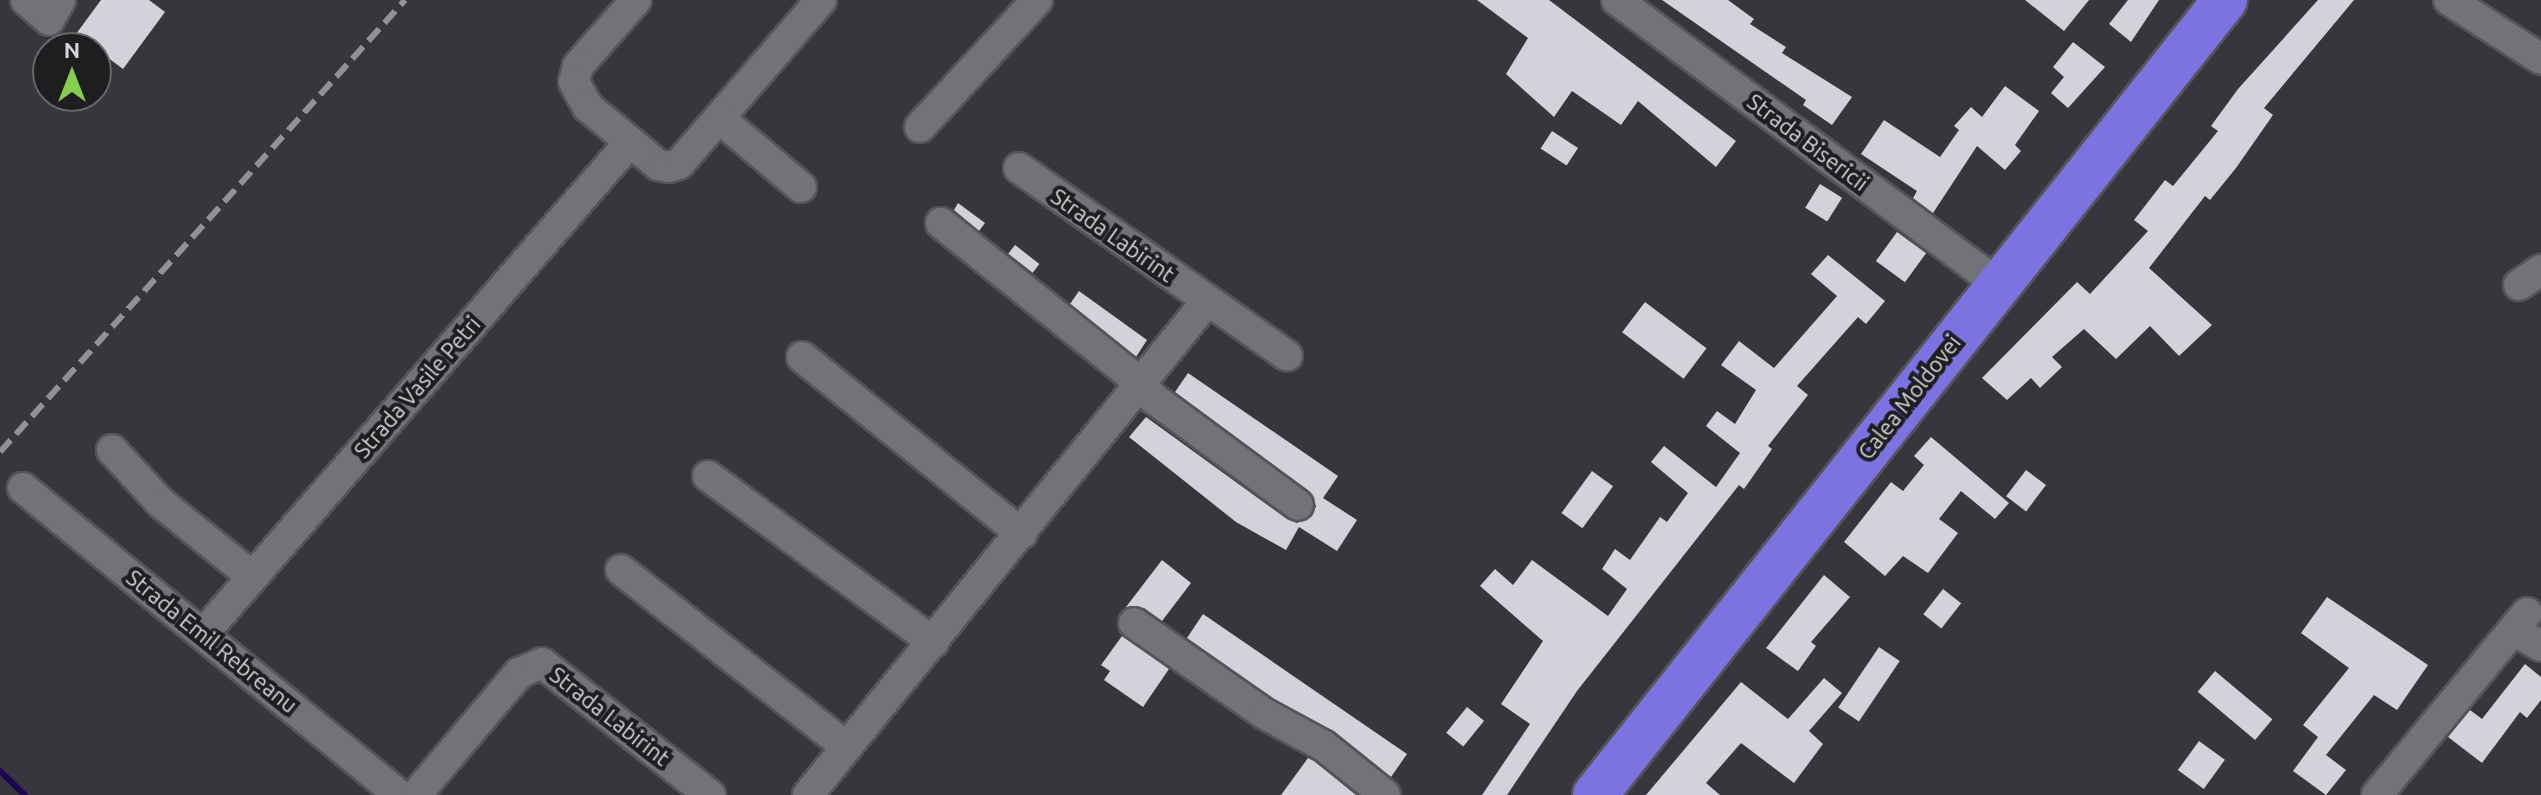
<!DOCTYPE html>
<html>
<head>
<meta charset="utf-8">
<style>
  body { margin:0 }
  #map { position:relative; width:2541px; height:795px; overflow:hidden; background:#36363c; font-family:Ubuntu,sans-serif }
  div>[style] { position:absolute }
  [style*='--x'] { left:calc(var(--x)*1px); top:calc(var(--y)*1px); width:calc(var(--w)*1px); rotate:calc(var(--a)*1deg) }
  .stream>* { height:6px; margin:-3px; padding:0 3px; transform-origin:3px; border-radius:3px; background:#1c0553 }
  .building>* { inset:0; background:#d2d3da; transform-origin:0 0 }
  .roads { filter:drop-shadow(2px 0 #54545a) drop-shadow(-2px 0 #54545a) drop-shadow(0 2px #54545a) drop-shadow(0 -2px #54545a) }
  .minor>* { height:30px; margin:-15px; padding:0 15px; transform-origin:15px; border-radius:15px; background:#727279 }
  .highway>* { height:44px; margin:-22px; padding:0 22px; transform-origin:22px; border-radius:22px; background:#7c73e0 }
  .rail>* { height:6px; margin-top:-3px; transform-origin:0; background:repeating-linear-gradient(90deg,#919196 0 16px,transparent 0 24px) }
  span { translate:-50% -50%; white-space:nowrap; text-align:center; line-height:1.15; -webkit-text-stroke:8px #1e1e21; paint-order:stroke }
  .street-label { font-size:22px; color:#d6d6da }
  .north { position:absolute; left:32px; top:32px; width:80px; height:80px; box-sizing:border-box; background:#1e1e21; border:2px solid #68686b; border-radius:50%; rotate:0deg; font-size:22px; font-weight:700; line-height:32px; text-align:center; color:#d6d6da }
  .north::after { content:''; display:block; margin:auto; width:28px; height:36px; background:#84cf4d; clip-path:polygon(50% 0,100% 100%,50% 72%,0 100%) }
</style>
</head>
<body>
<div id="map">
  <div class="stream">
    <i style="--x:0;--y:771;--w:35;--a:44"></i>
  </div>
  <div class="building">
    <i style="clip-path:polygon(101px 0,149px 0,165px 12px,123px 69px,76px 34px)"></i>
    <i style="clip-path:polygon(1477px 0,1549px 0,1736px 141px,1716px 167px,1638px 101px,1621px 125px,1572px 91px,1554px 117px,1506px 74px,1528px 38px)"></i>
    <i style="clip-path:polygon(1662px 0,1728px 0,1754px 19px,1750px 24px,1786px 47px,1782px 53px,1852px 97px,1832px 125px,1803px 105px,1806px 100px)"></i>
    <i style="clip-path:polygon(2025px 0,2089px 0,2064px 31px)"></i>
    <i style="clip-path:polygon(2128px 0,2159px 0,2131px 42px,2109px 24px)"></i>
    <i style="clip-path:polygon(2318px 0,2354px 0,2264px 108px,2273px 115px,2236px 168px,2210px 200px,2205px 196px,2149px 268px,2212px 325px,2179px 356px,2150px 326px,2116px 359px,2084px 329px,2052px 357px,2062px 367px,2040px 388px,2031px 378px,2007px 400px,1982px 378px,2077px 282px,2090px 294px,2148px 231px,2134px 220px,2165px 180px,2173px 186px,2218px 131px,2211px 126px,2238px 89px)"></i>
    <i style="clip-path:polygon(2073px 42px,2105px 67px,2068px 108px,2051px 93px,2064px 77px,2053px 67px)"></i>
    <i style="clip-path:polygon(2005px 86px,2039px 111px,2015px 145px,2021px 151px,2005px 170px,1977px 146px,1933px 213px,1913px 198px,1917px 191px,1861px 154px,1884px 120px,1940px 157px,1959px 130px,1954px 126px,1971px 107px,1982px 117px)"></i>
    <i style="left:1552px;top:131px;width:31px;height:21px;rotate:33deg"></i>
    <i style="left:1820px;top:184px;width:26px;height:28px;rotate:32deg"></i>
    <i style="clip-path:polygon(958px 203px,985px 223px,979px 231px,954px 210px)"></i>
    <i style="left:1897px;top:232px;width:36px;height:36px;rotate:36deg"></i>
    <i style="left:1015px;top:245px;width:31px;height:11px;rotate:38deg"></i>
    <i style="clip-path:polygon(1828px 255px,1885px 301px,1866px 324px,1858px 317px,1797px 386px,1808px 395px,1768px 446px,1772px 449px,1744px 489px,1739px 485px,1577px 691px,1507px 795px,1482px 795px,1530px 724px,1501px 704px,1543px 641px,1480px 586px,1495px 569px,1513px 585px,1532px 560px,1608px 616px,1627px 589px,1602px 569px,1615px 549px,1630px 560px,1660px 517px,1667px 522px,1688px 493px,1651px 462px,1664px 446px,1716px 487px,1740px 453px,1706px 426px,1717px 411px,1735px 424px,1756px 390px,1721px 365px,1739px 341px,1774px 368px,1837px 296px,1811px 274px)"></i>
    <i style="clip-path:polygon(1079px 291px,1147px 340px,1136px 357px,1070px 304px)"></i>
    <i style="left:1645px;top:302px;width:77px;height:38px;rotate:37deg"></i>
    <i style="clip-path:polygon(1188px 373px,1338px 476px,1323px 498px,1357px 520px,1337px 551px,1299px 527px,1286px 550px,1236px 522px,1129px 437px,1146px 417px,1287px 519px,1297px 523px,1312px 516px,1316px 506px,1309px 491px,1175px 392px)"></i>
    <i style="clip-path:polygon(1931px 437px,2009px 503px,1995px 519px,1961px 491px,1939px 519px,1958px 533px,1928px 573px,1903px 556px,1885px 576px,1844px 542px,1891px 482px,1903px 491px,1924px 465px,1914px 456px)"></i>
    <i style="left:2026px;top:470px;width:25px;height:33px;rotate:37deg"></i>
    <i style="left:1592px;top:471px;width:26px;height:52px;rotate:36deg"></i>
    <i style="clip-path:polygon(1162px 560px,1191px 583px,1162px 621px,1144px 608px,1126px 607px)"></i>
    <i style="clip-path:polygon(1824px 575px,1850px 597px,1811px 642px,1816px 646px,1798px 671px,1766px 648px)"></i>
    <i style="left:1943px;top:589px;width:23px;height:32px;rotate:38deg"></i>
    <i style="clip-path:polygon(2327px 597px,2428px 665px,2397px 710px,2374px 695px,2326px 755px,2346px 770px,2326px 795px,2293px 771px,2318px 737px,2303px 725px,2349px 668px,2301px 633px)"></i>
    <i style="clip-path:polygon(1203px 614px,1407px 754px,1391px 777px,1335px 732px,1274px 699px,1187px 638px)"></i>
    <i style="clip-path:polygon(1122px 636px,1169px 669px,1143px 707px,1104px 680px,1110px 671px,1101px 665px)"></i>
    <i style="left:1879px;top:647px;width:25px;height:73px;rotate:34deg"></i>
    <i style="clip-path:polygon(2525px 664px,2541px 677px,2541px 700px,2527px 718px,2520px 712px,2482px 763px,2448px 737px,2470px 710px,2482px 719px)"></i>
    <i style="left:2215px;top:671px;width:75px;height:27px;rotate:40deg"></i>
    <i style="clip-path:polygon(1824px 678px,1842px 693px,1809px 731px,1823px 744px,1794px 783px,1741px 743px,1706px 783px,1720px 795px,1646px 795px,1741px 682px,1788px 719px)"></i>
    <i style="left:1467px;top:707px;width:22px;height:33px;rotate:39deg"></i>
    <i style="left:2199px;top:741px;width:32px;height:36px;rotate:36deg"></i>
    <i style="clip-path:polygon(1308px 758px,1314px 761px,1356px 795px,1281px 795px)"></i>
  </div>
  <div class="roads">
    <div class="minor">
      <i style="--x:26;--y:0;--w:30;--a:41"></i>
      <i style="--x:49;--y:20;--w:23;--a:-61"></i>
      <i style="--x:636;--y:0;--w:88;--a:131.3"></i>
      <i style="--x:578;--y:66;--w:16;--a:104"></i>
      <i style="--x:574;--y:82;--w:29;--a:61"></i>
      <i style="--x:588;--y:107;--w:91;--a:39.6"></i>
      <i style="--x:658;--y:165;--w:11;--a:10"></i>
      <i style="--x:669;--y:167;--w:10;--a:-17"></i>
      <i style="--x:679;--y:164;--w:217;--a:-49.1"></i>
      <i style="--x:1617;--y:0;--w:475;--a:36.7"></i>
      <i style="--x:2449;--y:0;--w:109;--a:32.7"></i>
      <i style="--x:719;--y:118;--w:107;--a:40.1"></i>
      <i style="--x:920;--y:127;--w:173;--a:-47.3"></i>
      <i style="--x:1019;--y:168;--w:327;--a:35"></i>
      <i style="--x:941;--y:223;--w:258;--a:38.7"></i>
      <i style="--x:1142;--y:384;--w:18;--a:52"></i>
      <i style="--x:1153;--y:398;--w:180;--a:36.4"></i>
      <i style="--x:2519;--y:285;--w:27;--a:-34"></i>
      <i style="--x:802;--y:357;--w:282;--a:38.8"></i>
      <i style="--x:112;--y:450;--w:72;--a:47.2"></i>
      <i style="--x:161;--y:503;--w:118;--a:38.8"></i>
      <i style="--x:708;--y:476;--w:280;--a:36.4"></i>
      <i style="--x:23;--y:488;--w:485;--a:39.2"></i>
      <i style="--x:621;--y:570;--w:287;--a:38.1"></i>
      <i style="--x:1134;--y:623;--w:160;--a:34.8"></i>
      <i style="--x:1265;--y:714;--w:67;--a:28.5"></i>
      <i style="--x:1324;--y:746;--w:78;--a:38.8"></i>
      <i style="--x:2513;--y:630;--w:32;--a:30"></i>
      <i style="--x:204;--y:633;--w:650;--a:-49.05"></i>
      <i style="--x:416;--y:795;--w:160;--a:-49.8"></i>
      <i style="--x:519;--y:673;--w:25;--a:-23"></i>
      <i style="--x:542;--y:663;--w:214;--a:38.2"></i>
      <i style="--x:808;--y:795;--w:635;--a:-51.07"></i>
      <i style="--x:2377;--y:795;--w:236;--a:-50.5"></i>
    </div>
    <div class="highway">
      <i style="--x:1595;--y:795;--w:1014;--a:-51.6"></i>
    </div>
  </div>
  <div class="rail">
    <i style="--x:0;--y:452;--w:607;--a:-48.14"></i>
  </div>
  <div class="street-label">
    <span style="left:1808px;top:142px;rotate:37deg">Strada Bisericii</span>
    <span style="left:1113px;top:235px;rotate:35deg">Strada Labirint</span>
    <span style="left:417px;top:387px;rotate:-49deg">Strada Vasile Petri</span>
    <span style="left:1909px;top:397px;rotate:-52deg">Calea Moldovei</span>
    <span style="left:212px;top:641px;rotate:39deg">Strada Emil Rebreanu</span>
    <span style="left:610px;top:716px;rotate:38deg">Strada Labirint</span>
  </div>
  <div class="north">N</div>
</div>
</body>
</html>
